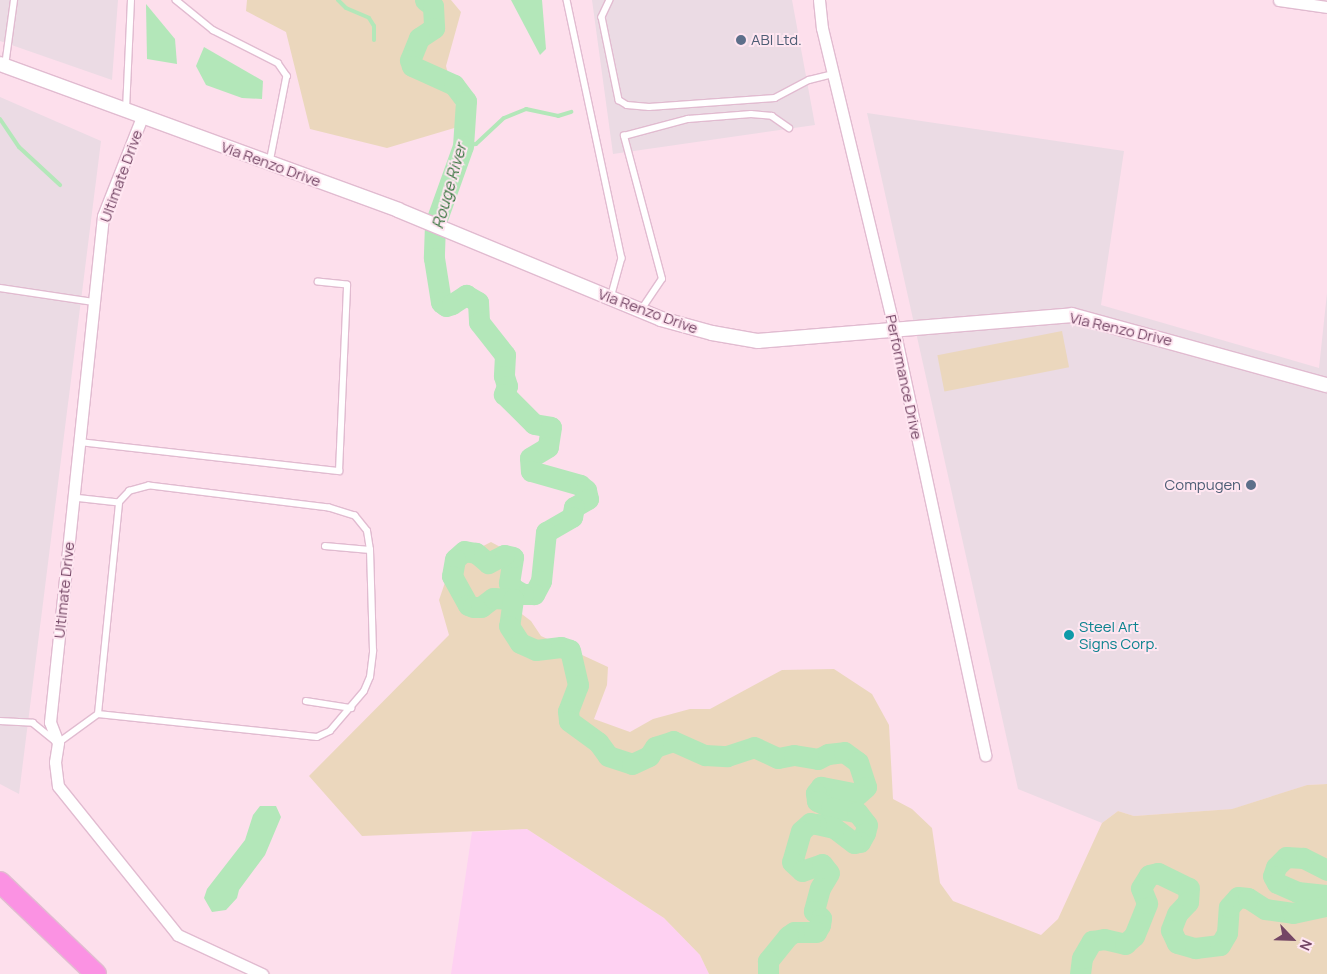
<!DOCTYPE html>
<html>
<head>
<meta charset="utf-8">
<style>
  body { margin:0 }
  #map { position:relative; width:1327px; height:974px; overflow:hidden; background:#fddfec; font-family:Manrope,sans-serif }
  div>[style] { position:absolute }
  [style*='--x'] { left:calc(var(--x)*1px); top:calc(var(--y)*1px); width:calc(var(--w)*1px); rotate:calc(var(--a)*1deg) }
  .commercial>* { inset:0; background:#fed1f2 }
  .industrial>* { inset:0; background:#ebdbe4 }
  .green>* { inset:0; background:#ebd7bd; transform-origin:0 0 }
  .water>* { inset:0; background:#b3e7b9 }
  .stream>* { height:4px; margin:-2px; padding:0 2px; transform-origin:2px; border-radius:2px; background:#b3e7b9 }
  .river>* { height:21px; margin:-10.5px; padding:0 10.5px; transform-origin:10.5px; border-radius:10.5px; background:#b3e7b9 }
  .roads { filter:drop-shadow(1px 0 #e1bbd0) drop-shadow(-1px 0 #e1bbd0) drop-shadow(0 1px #e1bbd0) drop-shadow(0 -1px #e1bbd0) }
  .service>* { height:5.5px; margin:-2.75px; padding:0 2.75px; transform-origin:2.75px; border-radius:2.75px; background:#fff }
  .minor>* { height:11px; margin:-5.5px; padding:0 5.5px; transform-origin:5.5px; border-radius:5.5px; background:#fff }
  .tertiary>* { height:14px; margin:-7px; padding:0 7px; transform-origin:7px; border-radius:7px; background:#fff }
  .motorway>* { height:20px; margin:-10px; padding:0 10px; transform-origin:10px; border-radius:10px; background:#fb92e3 }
  .dots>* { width:14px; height:14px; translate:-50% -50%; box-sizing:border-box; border:2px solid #ffe6f1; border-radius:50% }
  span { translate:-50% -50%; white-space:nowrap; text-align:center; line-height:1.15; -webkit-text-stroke:4px #ffe6f1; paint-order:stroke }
  .service-label { font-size:15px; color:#4e5e75 }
  .left { translate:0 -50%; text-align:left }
  .right { translate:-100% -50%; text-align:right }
  .street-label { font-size:15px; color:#744665 }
  .culture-label { font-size:15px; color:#0d838f }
  .water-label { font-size:16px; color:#37743e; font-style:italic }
  .north { position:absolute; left:1267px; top:914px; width:50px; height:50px; -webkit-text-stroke:4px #ffe6f1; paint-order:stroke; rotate:114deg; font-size:14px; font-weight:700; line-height:20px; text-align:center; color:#744665 }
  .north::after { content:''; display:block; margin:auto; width:18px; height:22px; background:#744665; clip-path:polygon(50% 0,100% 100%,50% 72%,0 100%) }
</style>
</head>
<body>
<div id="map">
  <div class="commercial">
    <i style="clip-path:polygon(527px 829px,664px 918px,700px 955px,709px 974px,451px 974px,472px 832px)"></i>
  </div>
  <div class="industrial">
    <i style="clip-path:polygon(0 0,118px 0,112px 80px,0 41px)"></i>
    <i style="clip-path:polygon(592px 0,792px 0,815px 125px,613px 154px)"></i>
    <i style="clip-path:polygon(0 97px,101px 141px,19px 794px,0 784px)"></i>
    <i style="clip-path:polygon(867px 113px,1124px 151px,1101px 305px,1319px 368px,1327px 293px,1327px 784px,1307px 785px,1233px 809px,1134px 816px,1118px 811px,1102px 823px,1018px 789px)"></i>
  </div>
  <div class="green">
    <i style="clip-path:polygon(247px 0,451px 0,461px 12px,446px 66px,461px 126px,387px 148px,310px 129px,286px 32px,246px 11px)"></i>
    <i style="left:1062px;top:331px;width:37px;height:127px;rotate:79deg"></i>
    <i style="clip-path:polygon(491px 542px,513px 554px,516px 567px,507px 590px,510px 605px,531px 621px,541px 636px,608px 667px,607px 685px,594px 719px,630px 732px,653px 719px,690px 709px,710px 709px,782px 670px,834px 669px,872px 694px,889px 725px,893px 799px,912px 809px,932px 828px,940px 883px,953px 901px,1041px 935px,1058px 919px,1102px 823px,1118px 811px,1134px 816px,1232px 809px,1307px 785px,1327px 784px,1327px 974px,709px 974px,700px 955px,664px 918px,527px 829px,362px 836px,309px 776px,449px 635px,439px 600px,452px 562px)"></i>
  </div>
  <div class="water">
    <i style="clip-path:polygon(511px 0,542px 0,546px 49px,540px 55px)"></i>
    <i style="clip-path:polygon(146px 4px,175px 39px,177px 64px,147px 59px)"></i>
    <i style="clip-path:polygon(204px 47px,263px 81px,262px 99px,242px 98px,206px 85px,196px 66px)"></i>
    <i style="clip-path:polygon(260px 806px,276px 806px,281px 817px,265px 855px,239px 890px,237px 898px,226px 910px,212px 912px,204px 898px,207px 889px,245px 840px,253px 815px)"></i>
  </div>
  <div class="stream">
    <i style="--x:338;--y:0;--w:11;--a:45"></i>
    <i style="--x:346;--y:8;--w:25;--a:23"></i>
    <i style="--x:369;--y:18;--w:9;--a:58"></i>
    <i style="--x:374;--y:26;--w:14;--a:90"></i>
    <i style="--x:0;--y:119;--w:34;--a:56"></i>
    <i style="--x:19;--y:147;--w:56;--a:42.8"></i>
    <i style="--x:463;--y:146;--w:13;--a:-9"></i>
    <i style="--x:476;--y:144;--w:38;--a:-43"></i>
    <i style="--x:504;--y:118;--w:24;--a:-22"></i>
    <i style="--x:526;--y:109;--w:33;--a:12"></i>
    <i style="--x:558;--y:116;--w:14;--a:-17"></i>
  </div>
  <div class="river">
    <i style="--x:425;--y:0;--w:10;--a:37"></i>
    <i style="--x:433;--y:6;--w:22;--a:87"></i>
    <i style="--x:434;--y:28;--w:18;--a:146"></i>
    <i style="--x:419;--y:38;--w:24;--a:112"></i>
    <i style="--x:410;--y:60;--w:6;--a:72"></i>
    <i style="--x:412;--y:66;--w:46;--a:24.3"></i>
    <i style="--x:454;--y:85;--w:20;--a:53"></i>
    <i style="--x:466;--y:101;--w:45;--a:93.8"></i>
    <i style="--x:463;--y:146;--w:83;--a:109.7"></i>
    <i style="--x:435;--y:224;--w:34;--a:92"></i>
    <i style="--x:434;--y:258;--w:45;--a:81"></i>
    <i style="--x:441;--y:302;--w:6;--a:39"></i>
    <i style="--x:446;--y:306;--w:6;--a:-18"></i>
    <i style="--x:452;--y:304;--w:17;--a:-33"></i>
    <i style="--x:466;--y:295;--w:14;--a:30"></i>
    <i style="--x:478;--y:302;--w:20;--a:87"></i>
    <i style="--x:479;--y:322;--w:42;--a:51.8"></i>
    <i style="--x:505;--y:355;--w:21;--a:93"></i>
    <i style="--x:504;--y:376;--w:10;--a:73"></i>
    <i style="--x:507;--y:386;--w:9;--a:111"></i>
    <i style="--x:504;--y:394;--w:42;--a:45"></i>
    <i style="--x:534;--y:424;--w:17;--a:10"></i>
    <i style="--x:551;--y:427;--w:20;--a:99"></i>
    <i style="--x:548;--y:447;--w:21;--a:149"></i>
    <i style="--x:530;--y:458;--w:13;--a:86"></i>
    <i style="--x:531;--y:471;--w:51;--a:15.9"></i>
    <i style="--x:580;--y:485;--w:8;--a:40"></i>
    <i style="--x:586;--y:490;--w:9;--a:77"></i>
    <i style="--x:588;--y:499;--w:16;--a:150"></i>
    <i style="--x:574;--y:507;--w:10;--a:101"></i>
    <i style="--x:572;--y:517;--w:30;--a:150"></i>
    <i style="--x:546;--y:532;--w:49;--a:95.8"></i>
    <i style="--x:541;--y:581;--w:15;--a:118"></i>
    <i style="--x:534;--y:594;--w:11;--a:180"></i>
    <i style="--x:523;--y:594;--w:10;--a:-151"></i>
    <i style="--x:514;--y:589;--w:8;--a:-130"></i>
    <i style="--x:509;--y:583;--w:26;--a:-81"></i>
    <i style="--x:513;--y:557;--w:9;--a:-167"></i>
    <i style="--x:504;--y:555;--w:18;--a:153"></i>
    <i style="--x:488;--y:563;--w:16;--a:-140"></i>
    <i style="--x:476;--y:553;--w:12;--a:-171"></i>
    <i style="--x:464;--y:551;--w:12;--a:138"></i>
    <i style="--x:455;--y:559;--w:17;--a:100"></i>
    <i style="--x:452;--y:576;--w:33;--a:61"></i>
    <i style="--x:468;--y:605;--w:5;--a:22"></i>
    <i style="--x:473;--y:607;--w:8;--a:0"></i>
    <i style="--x:481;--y:607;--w:15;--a:-37"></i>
    <i style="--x:493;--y:598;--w:20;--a:3"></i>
    <i style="--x:513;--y:599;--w:27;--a:98"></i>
    <i style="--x:509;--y:626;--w:20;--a:57"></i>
    <i style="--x:520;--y:643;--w:17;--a:24"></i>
    <i style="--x:536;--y:650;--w:25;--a:-7"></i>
    <i style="--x:561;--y:647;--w:9;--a:18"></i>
    <i style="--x:570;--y:650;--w:36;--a:77"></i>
    <i style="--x:578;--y:685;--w:28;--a:111"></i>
    <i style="--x:568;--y:711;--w:10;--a:84"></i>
    <i style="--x:569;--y:721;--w:36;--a:36"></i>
    <i style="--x:598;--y:742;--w:17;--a:54"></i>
    <i style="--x:608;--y:756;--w:25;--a:18"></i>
    <i style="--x:632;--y:764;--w:19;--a:-25"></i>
    <i style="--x:649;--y:756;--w:11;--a:-56"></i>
    <i style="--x:655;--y:747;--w:19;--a:-18"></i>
    <i style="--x:673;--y:741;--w:35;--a:24"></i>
    <i style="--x:705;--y:755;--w:22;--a:3"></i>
    <i style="--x:727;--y:756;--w:28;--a:-18"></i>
    <i style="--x:754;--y:747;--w:26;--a:25"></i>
    <i style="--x:778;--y:758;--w:16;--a:-11"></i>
    <i style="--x:794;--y:755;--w:24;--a:9"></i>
    <i style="--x:818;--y:759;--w:11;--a:-27"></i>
    <i style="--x:828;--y:754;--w:16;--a:-7"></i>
    <i style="--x:844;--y:752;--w:17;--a:36"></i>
    <i style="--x:858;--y:762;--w:26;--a:72"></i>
    <i style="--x:866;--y:787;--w:11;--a:139"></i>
    <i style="--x:858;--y:794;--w:38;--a:-169"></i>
    <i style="--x:821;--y:787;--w:8;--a:130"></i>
    <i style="--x:816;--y:793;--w:8;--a:83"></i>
    <i style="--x:817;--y:801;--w:16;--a:27"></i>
    <i style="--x:831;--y:808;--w:26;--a:9"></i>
    <i style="--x:857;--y:812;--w:16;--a:52"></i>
    <i style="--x:867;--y:825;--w:8;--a:104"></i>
    <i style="--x:865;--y:833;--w:10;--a:119"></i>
    <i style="--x:860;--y:842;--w:6;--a:171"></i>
    <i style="--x:854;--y:843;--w:25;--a:-143"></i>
    <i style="--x:834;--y:828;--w:18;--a:-167"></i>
    <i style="--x:816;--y:824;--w:6;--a:-171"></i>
    <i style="--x:810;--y:823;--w:12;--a:138"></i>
    <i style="--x:801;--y:831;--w:32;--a:106"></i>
    <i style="--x:792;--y:862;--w:13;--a:42"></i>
    <i style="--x:802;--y:871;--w:21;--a:-19"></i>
    <i style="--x:822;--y:864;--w:11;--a:52"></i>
    <i style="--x:829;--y:873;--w:17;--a:121"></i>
    <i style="--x:820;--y:888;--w:24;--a:105"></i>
    <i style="--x:814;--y:911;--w:10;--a:45"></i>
    <i style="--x:821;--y:918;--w:7;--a:98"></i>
    <i style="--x:820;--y:925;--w:8;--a:120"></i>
    <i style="--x:816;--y:932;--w:22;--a:180"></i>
    <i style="--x:794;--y:932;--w:7;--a:146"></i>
    <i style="--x:788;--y:936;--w:32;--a:129"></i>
    <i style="--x:768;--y:961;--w:13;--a:90"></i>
    <i style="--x:1327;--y:870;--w:27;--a:-153"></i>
    <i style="--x:1303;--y:858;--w:17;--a:-177"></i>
    <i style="--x:1286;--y:857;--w:14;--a:135"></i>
    <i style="--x:1276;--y:867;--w:9;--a:108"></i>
    <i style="--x:1273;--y:876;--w:8;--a:60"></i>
    <i style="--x:1277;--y:883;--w:22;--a:24"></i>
    <i style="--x:1297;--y:892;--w:30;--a:6"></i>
    <i style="--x:1080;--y:974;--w:16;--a:-83"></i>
    <i style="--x:1082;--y:958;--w:20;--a:-60"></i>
    <i style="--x:1092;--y:941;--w:12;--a:-9"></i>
    <i style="--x:1104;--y:939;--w:22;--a:13"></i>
    <i style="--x:1125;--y:944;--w:12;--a:-42"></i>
    <i style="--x:1134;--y:936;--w:35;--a:-68"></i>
    <i style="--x:1147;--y:903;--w:16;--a:-112"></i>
    <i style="--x:1141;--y:888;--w:15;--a:-58"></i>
    <i style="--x:1149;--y:875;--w:9;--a:-13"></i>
    <i style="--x:1158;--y:873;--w:34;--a:26"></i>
    <i style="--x:1189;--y:888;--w:14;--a:94"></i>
    <i style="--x:1188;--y:902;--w:16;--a:133"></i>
    <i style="--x:1177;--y:914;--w:17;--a:111"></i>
    <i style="--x:1171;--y:930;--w:14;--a:65"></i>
    <i style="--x:1177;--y:943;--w:19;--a:16"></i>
    <i style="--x:1195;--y:948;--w:25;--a:-7"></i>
    <i style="--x:1220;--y:945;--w:14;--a:-60"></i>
    <i style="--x:1227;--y:933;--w:26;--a:-86"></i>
    <i style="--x:1229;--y:907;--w:13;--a:-48"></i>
    <i style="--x:1238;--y:897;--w:10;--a:6"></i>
    <i style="--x:1248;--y:898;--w:20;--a:33"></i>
    <i style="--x:1265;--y:909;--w:28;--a:8"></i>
    <i style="--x:1293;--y:913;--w:35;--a:-12"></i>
  </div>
  <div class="roads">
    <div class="service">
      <i style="--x:176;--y:0;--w:48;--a:39"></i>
      <i style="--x:213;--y:30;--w:73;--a:26.9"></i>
      <i style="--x:278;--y:63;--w:16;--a:55"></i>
      <i style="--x:287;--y:76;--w:89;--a:101.1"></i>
      <i style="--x:567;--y:0;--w:264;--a:78"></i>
      <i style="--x:622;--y:258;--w:41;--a:105.4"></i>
      <i style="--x:610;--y:0;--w:19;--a:115"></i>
      <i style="--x:602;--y:17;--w:85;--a:78.4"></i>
      <i style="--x:619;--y:100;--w:9;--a:32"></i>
      <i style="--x:627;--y:105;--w:22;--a:5"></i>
      <i style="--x:649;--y:107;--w:126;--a:-4.1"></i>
      <i style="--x:775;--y:98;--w:38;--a:-28"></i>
      <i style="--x:809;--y:80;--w:25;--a:-14"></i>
      <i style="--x:5;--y:66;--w:67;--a:-82.2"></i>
      <i style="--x:126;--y:110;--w:110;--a:-87.4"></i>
      <i style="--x:0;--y:288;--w:95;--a:8.5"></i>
      <i style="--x:641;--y:310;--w:37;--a:-56"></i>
      <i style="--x:662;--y:279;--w:148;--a:-104.9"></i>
      <i style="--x:624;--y:136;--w:66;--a:-14.9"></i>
      <i style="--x:688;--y:119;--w:63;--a:-4.5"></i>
      <i style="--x:751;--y:114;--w:21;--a:5"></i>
      <i style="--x:772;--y:116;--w:21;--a:35"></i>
      <i style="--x:80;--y:442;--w:261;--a:6.4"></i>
      <i style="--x:339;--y:471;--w:186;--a:-87.5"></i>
      <i style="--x:347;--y:285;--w:29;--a:-174"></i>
      <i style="--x:325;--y:546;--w:45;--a:5.1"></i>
      <i style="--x:306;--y:701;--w:46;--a:8.8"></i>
      <i style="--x:98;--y:714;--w:220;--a:6"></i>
      <i style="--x:317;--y:737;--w:14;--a:-25"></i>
      <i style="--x:330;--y:731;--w:52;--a:-49.6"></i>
      <i style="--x:364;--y:691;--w:15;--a:-67"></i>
      <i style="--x:370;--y:677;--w:26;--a:-83"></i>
      <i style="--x:373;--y:651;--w:101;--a:-91.7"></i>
      <i style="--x:370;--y:550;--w:19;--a:-99"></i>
      <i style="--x:367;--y:531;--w:19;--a:-129"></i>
      <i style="--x:355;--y:516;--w:27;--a:-163"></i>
      <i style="--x:329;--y:508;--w:181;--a:-173"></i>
      <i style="--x:149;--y:486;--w:20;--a:165"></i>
      <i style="--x:130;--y:491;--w:16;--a:133"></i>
      <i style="--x:0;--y:721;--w:33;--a:3"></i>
      <i style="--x:33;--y:723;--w:32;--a:39"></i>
      <i style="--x:58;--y:743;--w:49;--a:-35.9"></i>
      <i style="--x:98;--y:714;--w:212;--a:-84.3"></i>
      <i style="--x:119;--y:503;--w:45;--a:-173.7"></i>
    </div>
    <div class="minor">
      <i style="--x:819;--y:0;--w:28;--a:84"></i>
      <i style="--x:822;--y:28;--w:309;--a:76.5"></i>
      <i style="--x:894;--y:329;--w:436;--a:77.9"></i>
      <i style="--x:1279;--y:0;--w:49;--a:8.3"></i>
      <i style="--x:142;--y:117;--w:106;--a:111.5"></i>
      <i style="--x:103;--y:216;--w:509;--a:95.98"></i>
      <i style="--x:50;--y:722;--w:22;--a:69"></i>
      <i style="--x:58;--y:743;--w:19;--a:99"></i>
      <i style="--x:55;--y:762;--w:24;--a:83"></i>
      <i style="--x:58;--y:786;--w:191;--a:51.2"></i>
      <i style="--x:178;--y:935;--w:93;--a:24.9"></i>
    </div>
    <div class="tertiary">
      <i style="--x:0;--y:64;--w:424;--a:20.1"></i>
      <i style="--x:398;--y:210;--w:285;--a:22.5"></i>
      <i style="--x:661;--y:319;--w:53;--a:15.4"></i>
      <i style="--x:712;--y:333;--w:47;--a:9.9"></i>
      <i style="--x:758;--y:341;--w:315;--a:-4.7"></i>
      <i style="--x:1072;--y:315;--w:264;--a:15.4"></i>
    </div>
    <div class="motorway">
      <i style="--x:0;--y:882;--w:133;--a:43.8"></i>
    </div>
  </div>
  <div class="dots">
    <i style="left:741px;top:40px;background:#5c6f8a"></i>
    <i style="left:1251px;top:485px;background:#5c6f8a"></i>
    <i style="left:1069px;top:635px;background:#0f9aa8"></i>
  </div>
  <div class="service-label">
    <span class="left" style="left:751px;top:40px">ABI Ltd.</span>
    <span class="right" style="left:1241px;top:485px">Compugen</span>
  </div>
  <div class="street-label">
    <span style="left:271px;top:164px;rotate:20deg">Via Renzo Drive</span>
    <span style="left:121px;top:176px;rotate:-70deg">Ultimate Drive</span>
    <span style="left:648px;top:311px;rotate:20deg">Via Renzo Drive</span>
    <span style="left:1121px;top:329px;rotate:13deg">Via Renzo Drive</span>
    <span style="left:904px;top:377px;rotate:78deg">Performance Drive</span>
    <span style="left:64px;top:590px;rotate:-84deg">Ultimate Drive</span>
  </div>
  <div class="culture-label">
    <span class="left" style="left:1079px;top:635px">Steel Art<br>Signs Corp.</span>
  </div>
  <div class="water-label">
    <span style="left:449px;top:186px;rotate:-74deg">Rouge River</span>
  </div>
  <div class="north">N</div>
</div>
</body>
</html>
